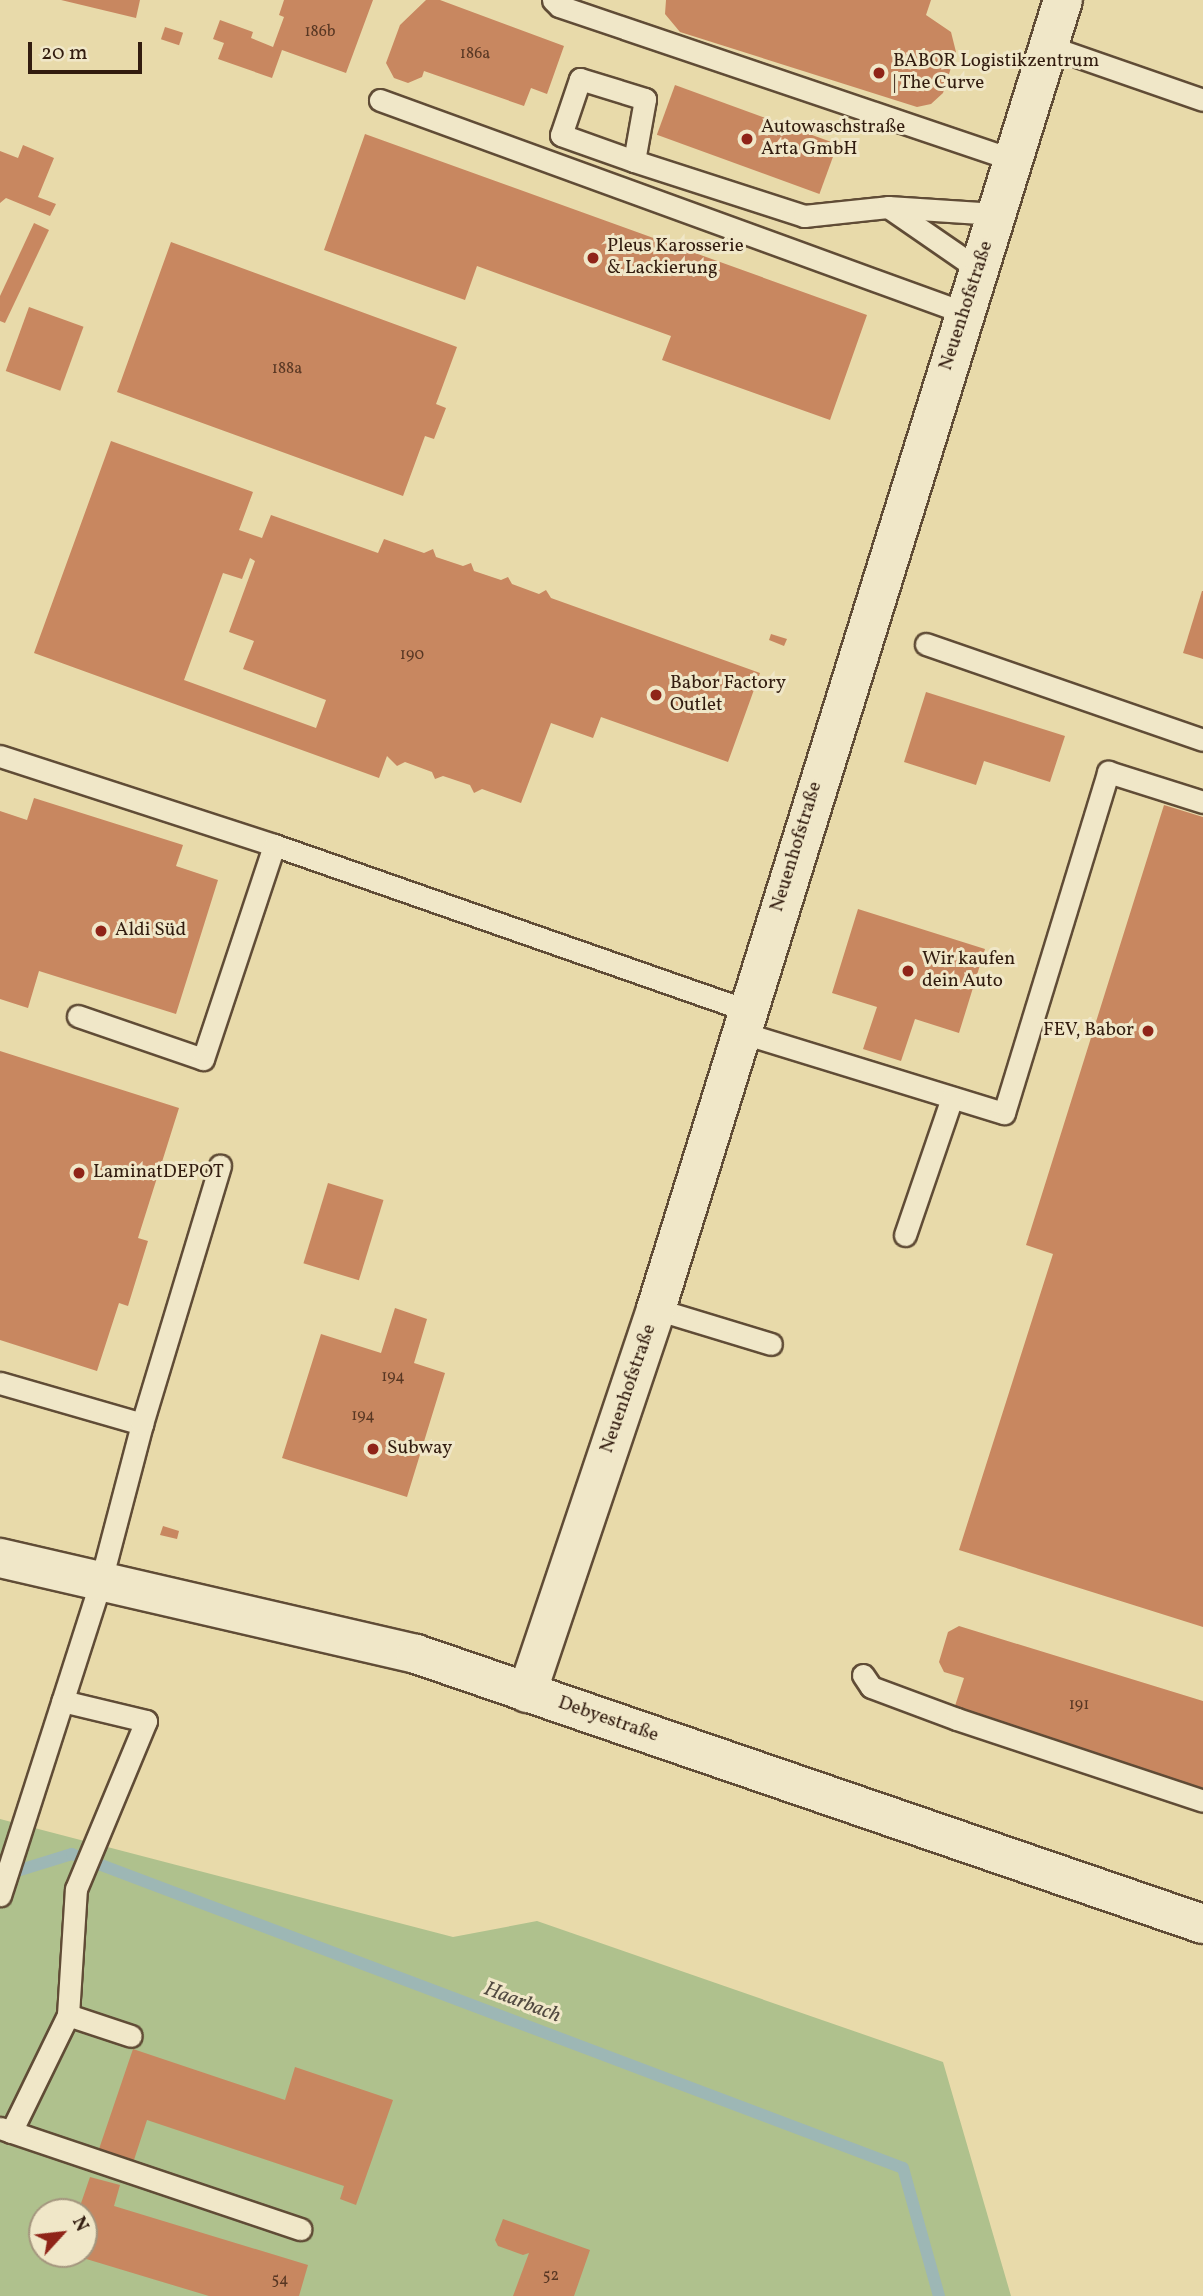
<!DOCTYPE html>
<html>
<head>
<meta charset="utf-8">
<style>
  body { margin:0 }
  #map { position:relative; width:1203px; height:2296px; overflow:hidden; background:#e8daaa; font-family:Vollkorn,serif }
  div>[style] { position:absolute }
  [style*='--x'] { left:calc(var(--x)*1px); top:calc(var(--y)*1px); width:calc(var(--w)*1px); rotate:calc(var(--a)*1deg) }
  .green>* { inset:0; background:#afc18d }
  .stream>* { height:12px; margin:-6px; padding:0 6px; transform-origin:6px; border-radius:6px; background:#9db7b5 }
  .building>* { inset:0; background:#c88760; transform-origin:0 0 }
  .roads { filter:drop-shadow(2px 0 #604c36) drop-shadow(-2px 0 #604c36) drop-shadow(0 2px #604c36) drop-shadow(0 -2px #604c36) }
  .service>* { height:21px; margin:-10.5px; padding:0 10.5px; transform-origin:10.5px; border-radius:10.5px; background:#f0e7c8 }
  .tertiary>* { height:38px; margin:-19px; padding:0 19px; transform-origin:19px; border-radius:19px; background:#f0e7c8 }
  .secondary>* { height:38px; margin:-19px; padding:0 19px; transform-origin:19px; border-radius:19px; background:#f0e7c8 }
  .dots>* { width:19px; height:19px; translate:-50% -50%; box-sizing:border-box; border:4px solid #f0e7c8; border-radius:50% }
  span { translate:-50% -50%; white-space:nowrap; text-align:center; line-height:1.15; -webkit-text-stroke:6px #f0e7c8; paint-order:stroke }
  .number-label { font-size:16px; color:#583723 }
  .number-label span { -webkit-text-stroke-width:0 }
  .poi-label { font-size:19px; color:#321c0f }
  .left { translate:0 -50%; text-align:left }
  .right { translate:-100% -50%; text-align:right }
  .street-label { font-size:19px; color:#321c0f }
  .water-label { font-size:21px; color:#524a41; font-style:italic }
  .north { position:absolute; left:28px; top:2198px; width:70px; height:70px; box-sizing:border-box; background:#f0e7c8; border:2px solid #a4967e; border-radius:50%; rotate:63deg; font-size:19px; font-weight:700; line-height:28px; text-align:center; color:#321c0f }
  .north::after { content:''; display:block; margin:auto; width:24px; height:32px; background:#8f2418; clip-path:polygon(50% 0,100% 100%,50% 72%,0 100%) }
  .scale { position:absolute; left:28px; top:42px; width:114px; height:32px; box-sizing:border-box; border:4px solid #321c0f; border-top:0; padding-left:9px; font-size:21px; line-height:24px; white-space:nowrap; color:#321c0f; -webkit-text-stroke:5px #f0e7c8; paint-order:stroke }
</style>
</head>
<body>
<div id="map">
  <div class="green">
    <i style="clip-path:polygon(evenodd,0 1819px,453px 1937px,537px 1921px,943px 2062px,1011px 2296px,0 2296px,0 1819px,42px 2212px,84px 2212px,84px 2254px,42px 2254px,42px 2212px)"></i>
  </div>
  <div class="stream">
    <i style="--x:4;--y:1875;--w:71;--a:-17.2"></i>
    <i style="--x:72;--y:1854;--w:888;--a:20.7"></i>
    <i style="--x:903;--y:2168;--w:133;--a:74.3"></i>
  </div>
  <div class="building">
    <i style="clip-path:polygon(61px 0,140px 0,136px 18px)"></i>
    <i style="clip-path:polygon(284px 0,373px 0,346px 73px,282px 50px,272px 78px,218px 59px,224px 43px,213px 39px,220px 20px,253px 32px,251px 38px,273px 47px,284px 17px,279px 15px)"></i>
    <i style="clip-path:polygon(426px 0,440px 0,564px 46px,547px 94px,531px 88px,524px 106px,424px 71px,422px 77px,408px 83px,394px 78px,386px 63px,400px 25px)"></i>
    <i style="clip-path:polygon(666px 0,931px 0,926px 15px,951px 32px,956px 52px,943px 93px,931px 104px,917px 107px,680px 32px,665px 14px)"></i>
    <i style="left:165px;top:27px;width:19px;height:13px;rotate:18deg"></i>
    <i style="left:675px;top:85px;width:173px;height:53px;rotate:20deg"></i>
    <i style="clip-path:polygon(365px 134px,867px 315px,830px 420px,662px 360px,671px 336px,477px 266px,465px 300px,324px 250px)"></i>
    <i style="clip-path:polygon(23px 145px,54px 158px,38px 197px,56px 204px,50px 216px,6px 198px,0 203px,0 151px,18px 158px)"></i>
    <i style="clip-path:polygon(34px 223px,49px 230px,5px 323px,0 321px,0 296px)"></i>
    <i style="clip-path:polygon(171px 242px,457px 347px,436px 404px,446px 408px,434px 439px,425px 436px,403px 496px,117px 392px)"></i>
    <i style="left:29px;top:307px;width:58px;height:68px;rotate:20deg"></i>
    <i style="clip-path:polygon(evenodd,111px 441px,253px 492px,239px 530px,262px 538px,271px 515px,378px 553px,384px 539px,424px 553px,433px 549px,436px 557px,463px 566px,471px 563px,474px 571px,501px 580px,508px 577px,512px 584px,539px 594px,546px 590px,551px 598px,760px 673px,728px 762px,601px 717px,593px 738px,551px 723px,521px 803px,482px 789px,474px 793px,470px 785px,443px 776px,435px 779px,432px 772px,405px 762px,397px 766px,387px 756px,379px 778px,34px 653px,111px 441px,250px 558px,255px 561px,229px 632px,254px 641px,243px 669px,326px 700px,316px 728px,184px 680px,223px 573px,242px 579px,250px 558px)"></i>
    <i style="clip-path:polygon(1202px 591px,1203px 591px,1203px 659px,1183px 653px)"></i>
    <i style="clip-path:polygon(771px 634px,787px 639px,784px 646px,769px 640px)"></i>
    <i style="clip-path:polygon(926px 692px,1065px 736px,1050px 782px,984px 761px,976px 785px,904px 762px)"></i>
    <i style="clip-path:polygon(34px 798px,183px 845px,176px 866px,218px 880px,176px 1014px,39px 971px,28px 1008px,0 999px,0 811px,27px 820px)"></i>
    <i style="clip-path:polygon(1164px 805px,1203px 817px,1203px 1627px,959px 1550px,1053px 1254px,1026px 1245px)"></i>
    <i style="clip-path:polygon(858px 909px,985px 949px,959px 1033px,915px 1019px,901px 1061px,863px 1049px,877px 1007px,832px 993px)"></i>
    <i style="clip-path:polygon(0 1051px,179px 1108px,138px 1238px,148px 1241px,128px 1306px,119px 1303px,97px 1371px,0 1340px)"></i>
    <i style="left:328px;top:1183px;width:58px;height:84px;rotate:17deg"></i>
    <i style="clip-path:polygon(395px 1308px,427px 1319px,414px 1363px,445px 1373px,407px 1497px,282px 1458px,321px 1334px,381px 1353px)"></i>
    <i style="clip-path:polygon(163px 1526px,179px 1531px,177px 1539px,160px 1535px)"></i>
    <i style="clip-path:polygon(959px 1626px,1203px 1701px,1203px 1788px,954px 1709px,964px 1678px,944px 1672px,939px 1662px,948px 1632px)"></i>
    <i style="clip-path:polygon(133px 2049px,285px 2100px,295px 2067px,393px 2100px,356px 2205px,340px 2199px,344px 2186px,147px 2120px,134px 2160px,99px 2149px)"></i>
    <i style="clip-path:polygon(90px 2177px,120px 2185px,114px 2206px,308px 2265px,299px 2296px,209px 2296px,73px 2255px,84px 2254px,84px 2212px,78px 2212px)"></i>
    <i style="clip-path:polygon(503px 2219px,590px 2250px,574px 2296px,513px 2296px,529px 2253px,523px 2255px,498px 2246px,495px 2240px)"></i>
  </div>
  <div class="roads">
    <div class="service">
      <i style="--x:553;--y:0;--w:8;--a:45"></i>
      <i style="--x:559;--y:6;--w:479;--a:18.7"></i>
      <i style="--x:1048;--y:46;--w:164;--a:19.2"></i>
      <i style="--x:380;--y:100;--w:623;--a:20.01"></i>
      <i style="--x:634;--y:161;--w:63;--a:-79.9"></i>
      <i style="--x:645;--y:99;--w:68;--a:-162.9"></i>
      <i style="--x:580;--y:79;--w:59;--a:108.7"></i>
      <i style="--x:561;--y:135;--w:77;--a:19.6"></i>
      <i style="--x:634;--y:161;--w:179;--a:17.9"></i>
      <i style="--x:804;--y:216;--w:84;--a:-6.1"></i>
      <i style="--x:978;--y:269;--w:109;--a:-145.4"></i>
      <i style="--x:888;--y:207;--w:108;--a:3.7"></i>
      <i style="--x:926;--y:644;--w:293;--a:19.1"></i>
      <i style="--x:0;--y:756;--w:288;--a:18"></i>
      <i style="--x:274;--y:845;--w:500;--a:19.27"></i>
      <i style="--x:78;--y:1016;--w:132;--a:19"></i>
      <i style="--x:203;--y:1059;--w:225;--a:-71.6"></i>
      <i style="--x:740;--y:1032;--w:276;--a:17.1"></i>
      <i style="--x:1004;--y:1113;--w:357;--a:-73"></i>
      <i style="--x:1108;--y:772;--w:100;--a:17.5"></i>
      <i style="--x:905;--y:1235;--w:145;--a:-71.1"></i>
      <i style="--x:656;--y:1309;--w:120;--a:16.9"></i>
      <i style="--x:0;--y:1383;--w:148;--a:16.1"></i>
      <i style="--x:142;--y:1424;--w:165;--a:104.7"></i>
      <i style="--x:100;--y:1584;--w:327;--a:107.8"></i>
      <i style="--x:142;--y:1424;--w:270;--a:-73.2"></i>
      <i style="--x:863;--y:1675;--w:14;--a:56"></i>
      <i style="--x:871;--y:1687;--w:92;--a:20.4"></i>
      <i style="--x:957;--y:1719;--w:259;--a:18.4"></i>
      <i style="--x:68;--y:2015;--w:66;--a:18.4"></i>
      <i style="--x:0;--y:2128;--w:317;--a:18.6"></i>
      <i style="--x:11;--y:2132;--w:130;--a:-64"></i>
      <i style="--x:68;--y:2015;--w:126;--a:-86.4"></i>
      <i style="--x:76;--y:1889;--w:182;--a:-67.4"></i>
      <i style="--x:146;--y:1721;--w:86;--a:-166.6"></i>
    </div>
    <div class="tertiary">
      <i style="--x:527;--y:1693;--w:405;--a:-71.4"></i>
      <i style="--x:656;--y:1309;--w:1371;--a:-72.73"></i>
    </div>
    <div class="secondary">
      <i style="--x:0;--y:1558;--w:427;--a:13"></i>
      <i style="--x:416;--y:1654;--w:832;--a:18.94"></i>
    </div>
  </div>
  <div class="dots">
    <i style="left:879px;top:73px;background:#8f2418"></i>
    <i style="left:747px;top:139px;background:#8f2418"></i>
    <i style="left:593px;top:258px;background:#8f2418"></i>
    <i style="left:656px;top:695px;background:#8f2418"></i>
    <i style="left:101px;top:931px;background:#8f2418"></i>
    <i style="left:908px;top:971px;background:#8f2418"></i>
    <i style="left:1148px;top:1031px;background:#8f2418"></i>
    <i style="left:79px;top:1173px;background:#8f2418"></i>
    <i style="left:373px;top:1449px;background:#8f2418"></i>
  </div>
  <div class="number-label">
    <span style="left:320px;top:32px">186b</span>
    <span style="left:475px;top:54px">186a</span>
    <span style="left:287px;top:369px">188a</span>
    <span style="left:412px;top:655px">190</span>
    <span style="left:393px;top:1377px">194</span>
    <span style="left:363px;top:1416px">194</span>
    <span style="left:1079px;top:1705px">191</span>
    <span style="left:551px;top:2276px">52</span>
    <span style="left:280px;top:2280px">54</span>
  </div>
  <div class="poi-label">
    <span class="left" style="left:893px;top:73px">BABOR Logistikzentrum<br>| The Curve</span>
    <span class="left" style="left:761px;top:139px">Autowaschstraße<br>Arta GmbH</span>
    <span class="left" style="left:607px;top:258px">Pleus Karosserie<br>&amp; Lackierung</span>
    <span class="left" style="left:670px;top:695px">Babor Factory<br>Outlet</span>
    <span class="left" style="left:115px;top:931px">Aldi Süd</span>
    <span class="left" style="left:922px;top:971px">Wir kaufen<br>dein Auto</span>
    <span class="right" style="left:1134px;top:1031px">FEV, Babor</span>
    <span class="left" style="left:93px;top:1173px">LaminatDEPOT</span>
    <span class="left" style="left:387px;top:1449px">Subway</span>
  </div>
  <div class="street-label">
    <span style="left:967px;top:306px;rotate:-72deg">Neuenhofstraße</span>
    <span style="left:797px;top:847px;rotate:-73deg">Neuenhofstraße</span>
    <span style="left:629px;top:1389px;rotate:-71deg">Neuenhofstraße</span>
    <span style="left:608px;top:1720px;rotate:19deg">Debyestraße</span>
  </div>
  <div class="water-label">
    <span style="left:522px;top:2003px;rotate:21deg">Haarbach</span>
  </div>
  <div class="north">N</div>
  <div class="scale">20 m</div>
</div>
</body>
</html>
